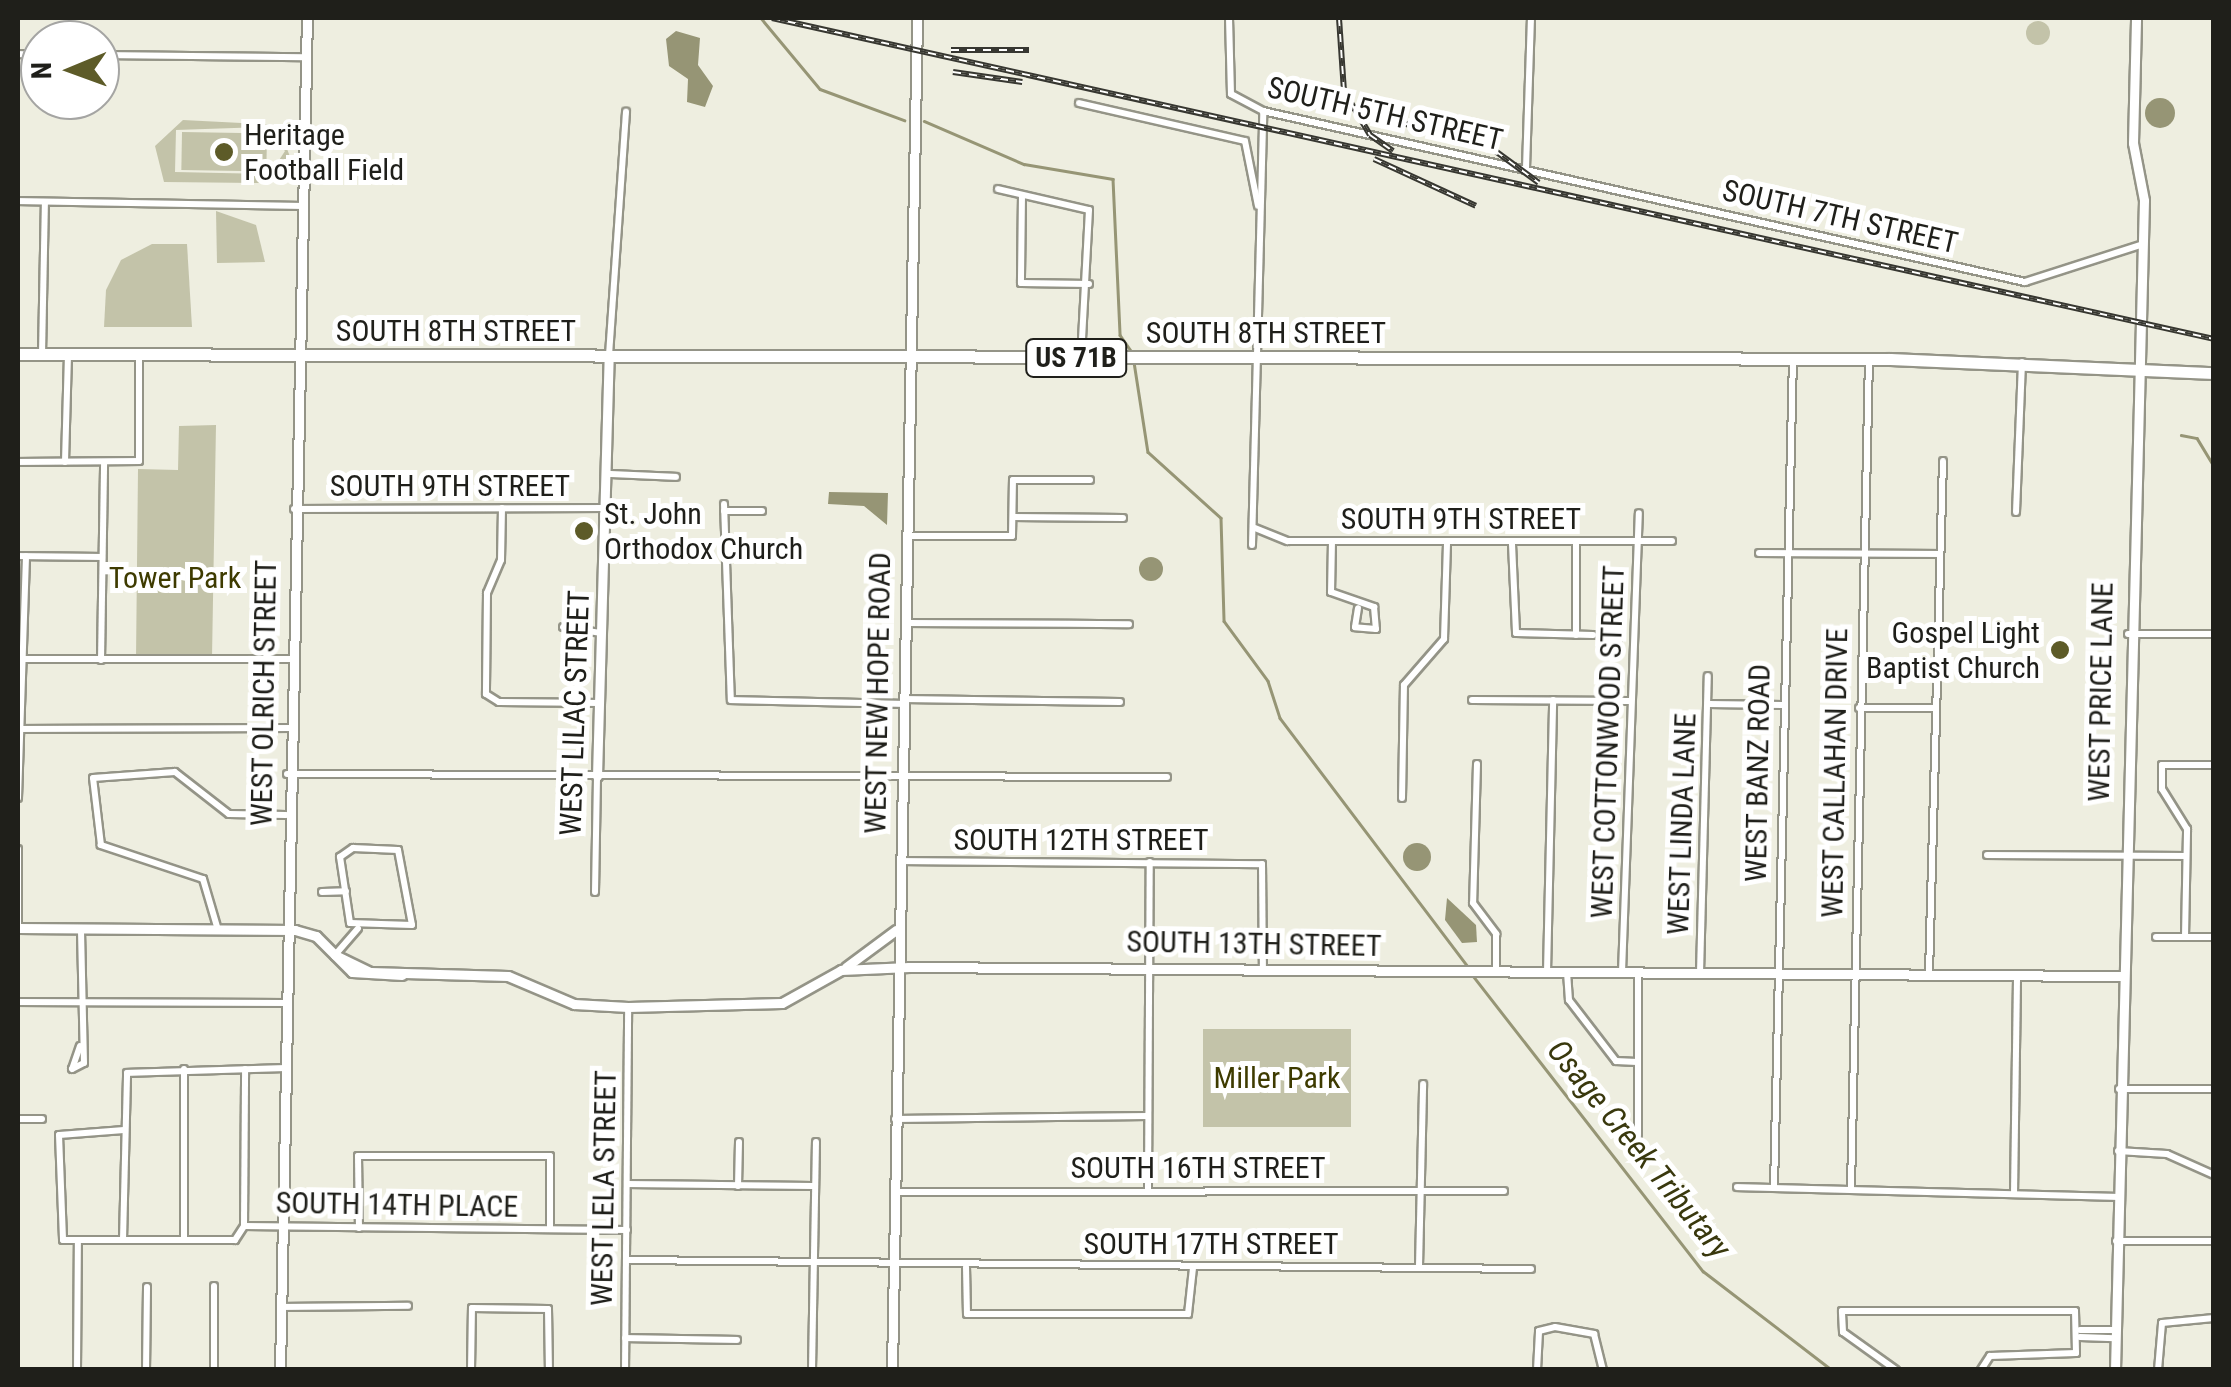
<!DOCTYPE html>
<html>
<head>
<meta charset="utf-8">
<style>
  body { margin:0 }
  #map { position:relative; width:2231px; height:1387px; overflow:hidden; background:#eeeee0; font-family:"Roboto Condensed",sans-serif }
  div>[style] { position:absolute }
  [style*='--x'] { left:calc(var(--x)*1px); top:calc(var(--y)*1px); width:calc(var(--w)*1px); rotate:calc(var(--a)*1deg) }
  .green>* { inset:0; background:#c3c3a9; transform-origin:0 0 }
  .round { border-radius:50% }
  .water>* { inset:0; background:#969575 }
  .stream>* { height:2.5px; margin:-1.25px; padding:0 1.25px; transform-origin:1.25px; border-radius:1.25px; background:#969575 }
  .roads { filter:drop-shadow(2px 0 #949487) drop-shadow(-2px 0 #949487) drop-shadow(0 2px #949487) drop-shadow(0 -2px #949487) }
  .street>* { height:6px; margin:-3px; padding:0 3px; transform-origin:3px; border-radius:3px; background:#fff }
  .secondary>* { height:9px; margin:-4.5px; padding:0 4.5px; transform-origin:4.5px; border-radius:4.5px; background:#fff }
  .primary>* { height:11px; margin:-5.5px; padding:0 5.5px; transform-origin:5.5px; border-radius:5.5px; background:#fff }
  .rail>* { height:6px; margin-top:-3px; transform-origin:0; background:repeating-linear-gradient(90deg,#fff 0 8px,#373731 0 16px); box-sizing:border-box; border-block:2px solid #373731 }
  .dots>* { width:28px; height:28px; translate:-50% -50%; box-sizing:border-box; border:5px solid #fff; border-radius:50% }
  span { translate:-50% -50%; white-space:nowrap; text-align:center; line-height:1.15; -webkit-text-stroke:10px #fff; paint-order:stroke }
  .shield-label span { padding:2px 8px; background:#fff; border:2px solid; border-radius:8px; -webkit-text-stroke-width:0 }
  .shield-label { font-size:28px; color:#1f1f1a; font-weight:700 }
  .street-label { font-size:30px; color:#1f1f1a }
  .poi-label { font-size:30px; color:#1f1f1a }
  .left { translate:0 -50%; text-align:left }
  .right { translate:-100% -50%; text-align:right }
  .park-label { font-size:30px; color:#3e3b00 }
  .water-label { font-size:32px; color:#39380d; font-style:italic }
  .frame { position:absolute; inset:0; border:20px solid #1f1f1a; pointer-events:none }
  .north { position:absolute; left:20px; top:20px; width:100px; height:100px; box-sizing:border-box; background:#fff; border:2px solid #a5a5a3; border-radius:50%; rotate:269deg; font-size:28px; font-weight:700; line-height:40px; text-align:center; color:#1f1f1a }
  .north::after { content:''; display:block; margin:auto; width:35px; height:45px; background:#5d5b28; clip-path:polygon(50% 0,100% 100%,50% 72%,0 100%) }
</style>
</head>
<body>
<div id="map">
  <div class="green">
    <i class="round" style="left:2026px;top:21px;width:24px;height:24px"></i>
    <i style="clip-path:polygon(evenodd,183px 120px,278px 125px,292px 162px,265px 183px,164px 182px,155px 146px,183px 120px,262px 127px,285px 151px,270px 174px,175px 172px,176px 130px,262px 127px)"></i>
    <i style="left:182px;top:132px;width:85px;height:38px;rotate:1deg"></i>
    <i style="clip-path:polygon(216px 211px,256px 225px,265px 262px,217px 263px)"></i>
    <i style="clip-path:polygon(152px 244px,187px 244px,192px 327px,104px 327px,106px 290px,121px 260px)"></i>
    <i style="clip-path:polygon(216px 425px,212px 658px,136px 659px,138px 469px,178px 470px,179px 426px)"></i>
    <i style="left:1203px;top:1029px;width:148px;height:98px"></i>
  </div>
  <div class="water">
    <i style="clip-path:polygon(676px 31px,700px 38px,698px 65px,713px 86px,705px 107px,687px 102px,688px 79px,669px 66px,666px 39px)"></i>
    <i class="round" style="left:2145px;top:98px;width:30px;height:30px"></i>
    <i style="clip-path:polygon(888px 493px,887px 525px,864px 506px,828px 504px,829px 492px)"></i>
    <i class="round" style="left:1139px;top:557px;width:24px;height:24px"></i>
    <i class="round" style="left:1597px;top:629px;width:26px;height:26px"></i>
    <i class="round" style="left:1403px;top:843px;width:28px;height:28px"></i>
    <i style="clip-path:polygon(1447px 898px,1476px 925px,1477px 942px,1462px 943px,1445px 920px)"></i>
  </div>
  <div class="stream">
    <i style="--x:761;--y:18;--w:92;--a:50.3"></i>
    <i style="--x:820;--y:89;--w:90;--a:20.3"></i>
    <i style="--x:924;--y:121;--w:109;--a:23.3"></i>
    <i style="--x:1024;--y:164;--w:90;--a:9.6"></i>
    <i style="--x:1113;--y:179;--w:156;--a:87.4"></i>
    <i style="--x:1120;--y:335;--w:21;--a:55"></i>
    <i style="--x:1134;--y:362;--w:91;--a:81.2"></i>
    <i style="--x:1148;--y:452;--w:98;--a:42.1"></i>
    <i style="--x:1221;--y:518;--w:103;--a:88.3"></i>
    <i style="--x:1224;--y:621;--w:74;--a:53.7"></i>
    <i style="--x:1268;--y:681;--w:39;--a:72"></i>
    <i style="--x:1280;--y:718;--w:310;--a:52.9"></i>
    <i style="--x:2181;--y:435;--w:16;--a:11"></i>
    <i style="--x:2197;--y:438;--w:33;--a:59"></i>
    <i style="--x:1474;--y:977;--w:373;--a:52.1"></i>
    <i style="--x:1703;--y:1271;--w:163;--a:37.5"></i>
  </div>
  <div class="roads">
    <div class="street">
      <i style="--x:1229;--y:18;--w:76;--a:88.5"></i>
      <i style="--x:1231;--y:94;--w:36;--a:28"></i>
      <i style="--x:1263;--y:111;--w:781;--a:12.65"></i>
      <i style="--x:2025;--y:282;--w:121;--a:-17.8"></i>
      <i style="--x:18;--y:54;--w:22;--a:3"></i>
      <i style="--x:100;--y:55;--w:205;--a:0.6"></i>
      <i style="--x:1079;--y:103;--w:170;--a:12.9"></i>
      <i style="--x:1245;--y:141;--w:66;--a:78.7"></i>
      <i style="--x:1526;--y:168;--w:150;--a:-88.1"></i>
      <i style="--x:998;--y:189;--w:93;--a:13"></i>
      <i style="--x:1089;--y:210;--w:147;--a:93.1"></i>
      <i style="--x:1022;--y:195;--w:88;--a:90.7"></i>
      <i style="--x:1021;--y:283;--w:68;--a:0.8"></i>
      <i style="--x:18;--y:201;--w:283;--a:1"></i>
      <i style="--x:42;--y:354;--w:152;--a:-88.9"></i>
      <i style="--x:609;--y:355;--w:244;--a:-86"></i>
      <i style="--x:18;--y:462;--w:121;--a:-0.5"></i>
      <i style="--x:139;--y:461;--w:105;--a:-90"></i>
      <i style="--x:65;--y:462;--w:106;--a:-88.4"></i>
      <i style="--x:608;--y:474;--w:68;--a:2.5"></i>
      <i style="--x:724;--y:504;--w:196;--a:88"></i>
      <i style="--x:731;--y:700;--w:173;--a:1.3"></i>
      <i style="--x:502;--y:508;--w:52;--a:91.1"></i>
      <i style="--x:501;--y:560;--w:36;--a:113"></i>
      <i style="--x:487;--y:593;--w:101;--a:90.6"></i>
      <i style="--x:486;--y:694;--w:15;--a:32"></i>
      <i style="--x:499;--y:702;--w:102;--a:0.6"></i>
      <i style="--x:294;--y:509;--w:313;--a:-0.2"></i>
      <i style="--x:724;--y:511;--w:38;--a:0"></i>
      <i style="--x:2016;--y:512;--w:150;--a:-87.7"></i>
      <i style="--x:1013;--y:517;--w:110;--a:0.5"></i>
      <i style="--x:1255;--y:528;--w:35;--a:22"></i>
      <i style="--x:1288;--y:541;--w:384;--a:0"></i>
      <i style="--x:907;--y:536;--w:105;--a:0"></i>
      <i style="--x:1012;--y:536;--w:56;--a:-89"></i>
      <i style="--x:1013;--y:480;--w:77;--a:0"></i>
      <i style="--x:1332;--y:541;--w:51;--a:91.1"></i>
      <i style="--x:1331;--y:592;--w:46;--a:19.2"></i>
      <i style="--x:1374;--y:607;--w:22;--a:85"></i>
      <i style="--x:1376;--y:629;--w:21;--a:-175"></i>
      <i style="--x:1355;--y:627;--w:19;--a:-81"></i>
      <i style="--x:1576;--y:541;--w:94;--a:90"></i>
      <i style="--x:1512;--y:544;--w:89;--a:87.4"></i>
      <i style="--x:1516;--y:633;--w:77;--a:1.5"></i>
      <i style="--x:1252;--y:545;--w:434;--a:-88.5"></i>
      <i style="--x:1759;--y:553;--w:181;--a:0.3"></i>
      <i style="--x:18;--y:556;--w:83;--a:0.7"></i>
      <i style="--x:906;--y:623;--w:223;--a:0.3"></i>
      <i style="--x:563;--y:627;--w:39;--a:9"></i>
      <i style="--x:2128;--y:634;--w:86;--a:0"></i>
      <i style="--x:18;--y:659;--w:273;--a:0"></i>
      <i style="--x:101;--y:660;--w:198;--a:-89.1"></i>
      <i style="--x:904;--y:699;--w:216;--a:0.8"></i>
      <i style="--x:1472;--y:700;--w:157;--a:0.4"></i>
      <i style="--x:1709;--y:704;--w:73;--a:0.8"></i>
      <i style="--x:1859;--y:708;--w:76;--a:0"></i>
      <i style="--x:18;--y:729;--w:271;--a:-0.2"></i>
      <i style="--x:1477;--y:764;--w:139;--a:91.6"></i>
      <i style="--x:1473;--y:903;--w:39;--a:53"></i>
      <i style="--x:1496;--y:934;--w:37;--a:90"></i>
      <i style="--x:287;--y:774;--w:880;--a:0.2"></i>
      <i style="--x:18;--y:798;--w:242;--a:-88.1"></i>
      <i style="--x:1402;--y:798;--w:113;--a:-89"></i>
      <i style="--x:1404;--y:685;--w:61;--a:-49"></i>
      <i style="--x:1444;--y:639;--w:95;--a:-88.2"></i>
      <i style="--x:353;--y:848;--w:45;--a:2.5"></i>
      <i style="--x:398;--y:850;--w:76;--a:79.4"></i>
      <i style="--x:412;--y:925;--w:62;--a:-178.2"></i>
      <i style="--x:350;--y:923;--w:67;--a:-98.6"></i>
      <i style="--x:340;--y:857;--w:16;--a:-35"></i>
      <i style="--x:18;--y:849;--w:79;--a:90"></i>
      <i style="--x:1987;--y:855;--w:199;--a:0.3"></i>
      <i style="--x:900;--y:861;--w:362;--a:0.5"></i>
      <i style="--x:1262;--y:864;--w:105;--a:89.5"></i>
      <i style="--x:322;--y:892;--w:24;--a:-2"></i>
      <i style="--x:595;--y:892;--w:116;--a:-89"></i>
      <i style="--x:218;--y:930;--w:53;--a:-106.4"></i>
      <i style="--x:203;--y:879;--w:108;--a:-161.6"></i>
      <i style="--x:101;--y:845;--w:67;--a:-96.8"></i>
      <i style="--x:93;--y:778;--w:82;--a:-4.2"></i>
      <i style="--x:175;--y:772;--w:68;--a:37.9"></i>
      <i style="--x:229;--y:814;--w:57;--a:1"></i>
      <i style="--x:2156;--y:937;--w:58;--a:0"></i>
      <i style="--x:2185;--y:937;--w:108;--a:-88.9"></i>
      <i style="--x:2187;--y:829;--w:47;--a:-122"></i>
      <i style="--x:2162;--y:789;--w:24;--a:-90"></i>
      <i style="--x:2162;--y:765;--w:52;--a:0"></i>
      <i style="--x:335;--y:955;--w:35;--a:-49"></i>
      <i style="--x:1547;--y:972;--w:272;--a:-88.7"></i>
      <i style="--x:1567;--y:972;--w:28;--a:86"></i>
      <i style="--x:1569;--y:1000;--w:77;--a:52.4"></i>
      <i style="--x:1616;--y:1061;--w:21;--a:3"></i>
      <i style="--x:1622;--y:972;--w:459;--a:-87.9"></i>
      <i style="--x:1638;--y:972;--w:162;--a:90"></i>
      <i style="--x:1700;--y:973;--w:297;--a:-88.5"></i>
      <i style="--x:1929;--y:974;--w:513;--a:-88.44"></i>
      <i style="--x:18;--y:1002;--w:265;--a:0.2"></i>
      <i style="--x:80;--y:1046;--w:24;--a:109"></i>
      <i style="--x:72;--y:1069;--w:13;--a:-27"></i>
      <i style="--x:84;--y:1063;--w:134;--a:-91.3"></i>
      <i style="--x:2119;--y:1089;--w:95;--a:0"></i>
      <i style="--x:18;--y:1119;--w:24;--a:0"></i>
      <i style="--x:895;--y:1119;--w:253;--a:-0.7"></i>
      <i style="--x:124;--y:1130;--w:65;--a:175.6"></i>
      <i style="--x:59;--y:1135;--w:105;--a:87.8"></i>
      <i style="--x:63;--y:1240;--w:172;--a:0"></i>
      <i style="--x:235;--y:1240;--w:17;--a:-57"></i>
      <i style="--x:244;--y:1226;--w:383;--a:0.6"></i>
      <i style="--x:2118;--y:1151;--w:49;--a:3.5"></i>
      <i style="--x:2167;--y:1154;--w:51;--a:24.1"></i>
      <i style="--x:627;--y:1184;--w:186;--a:0.6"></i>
      <i style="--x:738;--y:1186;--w:44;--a:-88.7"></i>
      <i style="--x:1737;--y:1187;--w:380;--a:1.5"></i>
      <i style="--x:1774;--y:1188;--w:828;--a:-88.69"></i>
      <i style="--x:1851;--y:1189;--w:829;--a:-88.76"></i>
      <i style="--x:1148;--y:1191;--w:329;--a:-89.7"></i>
      <i style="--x:894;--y:1192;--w:610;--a:-0.09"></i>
      <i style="--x:2014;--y:1194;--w:219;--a:-89.2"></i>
      <i style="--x:244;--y:1226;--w:157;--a:-89.6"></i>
      <i style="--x:359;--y:1228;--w:72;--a:-90.8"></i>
      <i style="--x:358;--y:1156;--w:192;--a:0"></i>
      <i style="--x:550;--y:1156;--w:73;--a:90"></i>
      <i style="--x:123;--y:1240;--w:167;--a:-88.6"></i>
      <i style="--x:127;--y:1073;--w:156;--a:-1.8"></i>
      <i style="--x:184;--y:1240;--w:171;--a:-90"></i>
      <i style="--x:2116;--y:1241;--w:98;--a:0"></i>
      <i style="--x:627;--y:1260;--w:904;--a:0.57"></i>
      <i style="--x:1419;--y:1266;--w:182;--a:-88.7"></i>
      <i style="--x:966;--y:1267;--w:47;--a:88.8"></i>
      <i style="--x:967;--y:1314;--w:221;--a:0"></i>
      <i style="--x:1188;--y:1314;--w:46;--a:-83.8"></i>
      <i style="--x:282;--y:1307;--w:126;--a:-0.5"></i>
      <i style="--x:2080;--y:1330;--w:35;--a:0"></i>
      <i style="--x:2080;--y:1337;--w:35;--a:2"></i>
      <i style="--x:625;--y:1338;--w:112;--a:1"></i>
      <i style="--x:77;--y:1370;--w:129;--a:-89.6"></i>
      <i style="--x:146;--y:1370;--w:83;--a:-89.3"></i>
      <i style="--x:214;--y:1370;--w:84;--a:-90"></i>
      <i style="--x:471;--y:1370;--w:62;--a:-89.1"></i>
      <i style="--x:472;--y:1308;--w:76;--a:0.8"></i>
      <i style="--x:548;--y:1309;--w:61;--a:89.1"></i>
      <i style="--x:625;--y:1370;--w:363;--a:-89.5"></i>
      <i style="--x:812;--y:1370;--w:228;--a:-89"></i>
      <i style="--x:1537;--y:1370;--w:39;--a:-87"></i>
      <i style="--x:1539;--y:1331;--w:16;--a:-14"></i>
      <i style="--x:1555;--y:1327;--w:40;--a:10"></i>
      <i style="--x:1594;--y:1334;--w:37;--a:76"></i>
      <i style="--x:1896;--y:1370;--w:65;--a:-144.4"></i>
      <i style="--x:1843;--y:1332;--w:21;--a:-93"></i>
      <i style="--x:1842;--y:1311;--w:233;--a:0"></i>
      <i style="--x:2075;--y:1311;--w:42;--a:88.6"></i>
      <i style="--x:2076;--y:1353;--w:86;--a:178"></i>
      <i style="--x:1990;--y:1356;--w:17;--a:123"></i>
      <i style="--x:2158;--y:1370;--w:47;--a:-85.1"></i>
      <i style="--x:2162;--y:1323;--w:52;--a:-5.5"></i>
    </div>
    <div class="secondary">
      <i style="--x:597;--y:776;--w:419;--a:-88.4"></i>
      <i style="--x:18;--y:928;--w:277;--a:0.4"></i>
      <i style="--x:295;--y:930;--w:22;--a:16"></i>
      <i style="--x:316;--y:936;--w:51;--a:45"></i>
      <i style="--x:352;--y:972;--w:50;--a:3.4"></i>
      <i style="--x:335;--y:955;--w:39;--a:26"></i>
      <i style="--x:370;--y:972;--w:138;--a:1.7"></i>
      <i style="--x:508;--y:976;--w:72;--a:23"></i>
      <i style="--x:574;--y:1004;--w:54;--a:3.2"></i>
      <i style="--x:628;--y:1007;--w:154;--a:-1.5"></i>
      <i style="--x:782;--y:1003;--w:68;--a:-29.2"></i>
      <i style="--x:841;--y:970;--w:68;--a:-2.5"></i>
      <i style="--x:909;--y:967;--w:1211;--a:0.43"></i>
      <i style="--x:846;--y:967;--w:62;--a:-36.5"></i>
      <i style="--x:280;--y:1370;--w:1352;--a:-88.86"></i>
      <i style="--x:892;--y:1370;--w:1352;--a:-88.94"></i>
      <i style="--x:2115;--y:1370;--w:1170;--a:-88.58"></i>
      <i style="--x:2144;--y:200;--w:58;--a:-100.9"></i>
      <i style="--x:2133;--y:143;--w:125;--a:-88.6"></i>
    </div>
    <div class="primary">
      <i style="--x:18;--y:354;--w:1872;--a:0.15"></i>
      <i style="--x:1890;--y:359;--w:324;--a:2.5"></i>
    </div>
  </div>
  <div class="rail">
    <i style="--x:772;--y:18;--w:1477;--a:12.55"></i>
    <i style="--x:1339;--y:18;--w:73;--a:86.1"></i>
    <i style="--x:1344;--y:91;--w:51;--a:59.4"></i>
    <i style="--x:1370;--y:135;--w:28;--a:35"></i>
    <i style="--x:951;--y:50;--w:78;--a:0"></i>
    <i style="--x:953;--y:72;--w:70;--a:8.2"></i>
    <i style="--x:1389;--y:120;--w:97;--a:13.2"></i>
    <i style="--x:1483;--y:142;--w:69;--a:36.2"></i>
    <i style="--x:1374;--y:159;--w:112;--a:24.7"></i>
  </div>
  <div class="dots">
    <i style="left:224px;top:152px;background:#5d5b28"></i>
    <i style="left:584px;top:531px;background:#5d5b28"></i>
    <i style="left:2060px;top:650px;background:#5d5b28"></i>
  </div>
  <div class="shield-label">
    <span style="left:1076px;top:358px">US 71B</span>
  </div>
  <div class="street-label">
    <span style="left:1385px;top:114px;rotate:13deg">SOUTH 5TH STREET</span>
    <span style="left:1840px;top:217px;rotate:13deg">SOUTH 7TH STREET</span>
    <span style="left:456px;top:331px">SOUTH 8TH STREET</span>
    <span style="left:1266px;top:333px">SOUTH 8TH STREET</span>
    <span style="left:450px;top:486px">SOUTH 9TH STREET</span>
    <span style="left:1461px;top:519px">SOUTH 9TH STREET</span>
    <span style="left:2101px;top:692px;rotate:-89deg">WEST PRICE LANE</span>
    <span style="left:264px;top:693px;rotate:-89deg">WEST OLRICH STREET</span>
    <span style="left:878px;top:693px;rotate:-89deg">WEST NEW HOPE ROAD</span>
    <span style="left:575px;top:713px;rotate:-88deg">WEST LILAC STREET</span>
    <span style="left:1608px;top:742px;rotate:-88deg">WEST COTTONWOOD STREET</span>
    <span style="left:1758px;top:773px;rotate:-89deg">WEST BANZ ROAD</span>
    <span style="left:1835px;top:773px;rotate:-89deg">WEST CALLAHAN DRIVE</span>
    <span style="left:1682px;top:824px;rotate:-88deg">WEST LINDA LANE</span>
    <span style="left:1081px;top:840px">SOUTH 12TH STREET</span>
    <span style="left:1254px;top:944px;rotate:1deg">SOUTH 13TH STREET</span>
    <span style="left:1198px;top:1168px">SOUTH 16TH STREET</span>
    <span style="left:604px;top:1188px;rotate:-89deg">WEST LELA STREET</span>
    <span style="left:397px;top:1205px;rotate:1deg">SOUTH 14TH PLACE</span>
    <span style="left:1211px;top:1244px">SOUTH 17TH STREET</span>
  </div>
  <div class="poi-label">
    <span class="left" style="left:244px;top:152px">Heritage<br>Football Field</span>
    <span class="left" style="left:604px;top:531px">St. John<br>Orthodox Church</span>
    <span class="right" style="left:2040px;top:650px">Gospel Light<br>Baptist Church</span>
  </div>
  <div class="park-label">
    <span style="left:175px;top:578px">Tower Park</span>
    <span style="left:1277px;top:1078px">Miller Park</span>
  </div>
  <div class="water-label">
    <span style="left:1639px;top:1149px;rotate:51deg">Osage Creek Tributary</span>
  </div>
  <div class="frame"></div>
  <div class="north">N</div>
</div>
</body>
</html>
